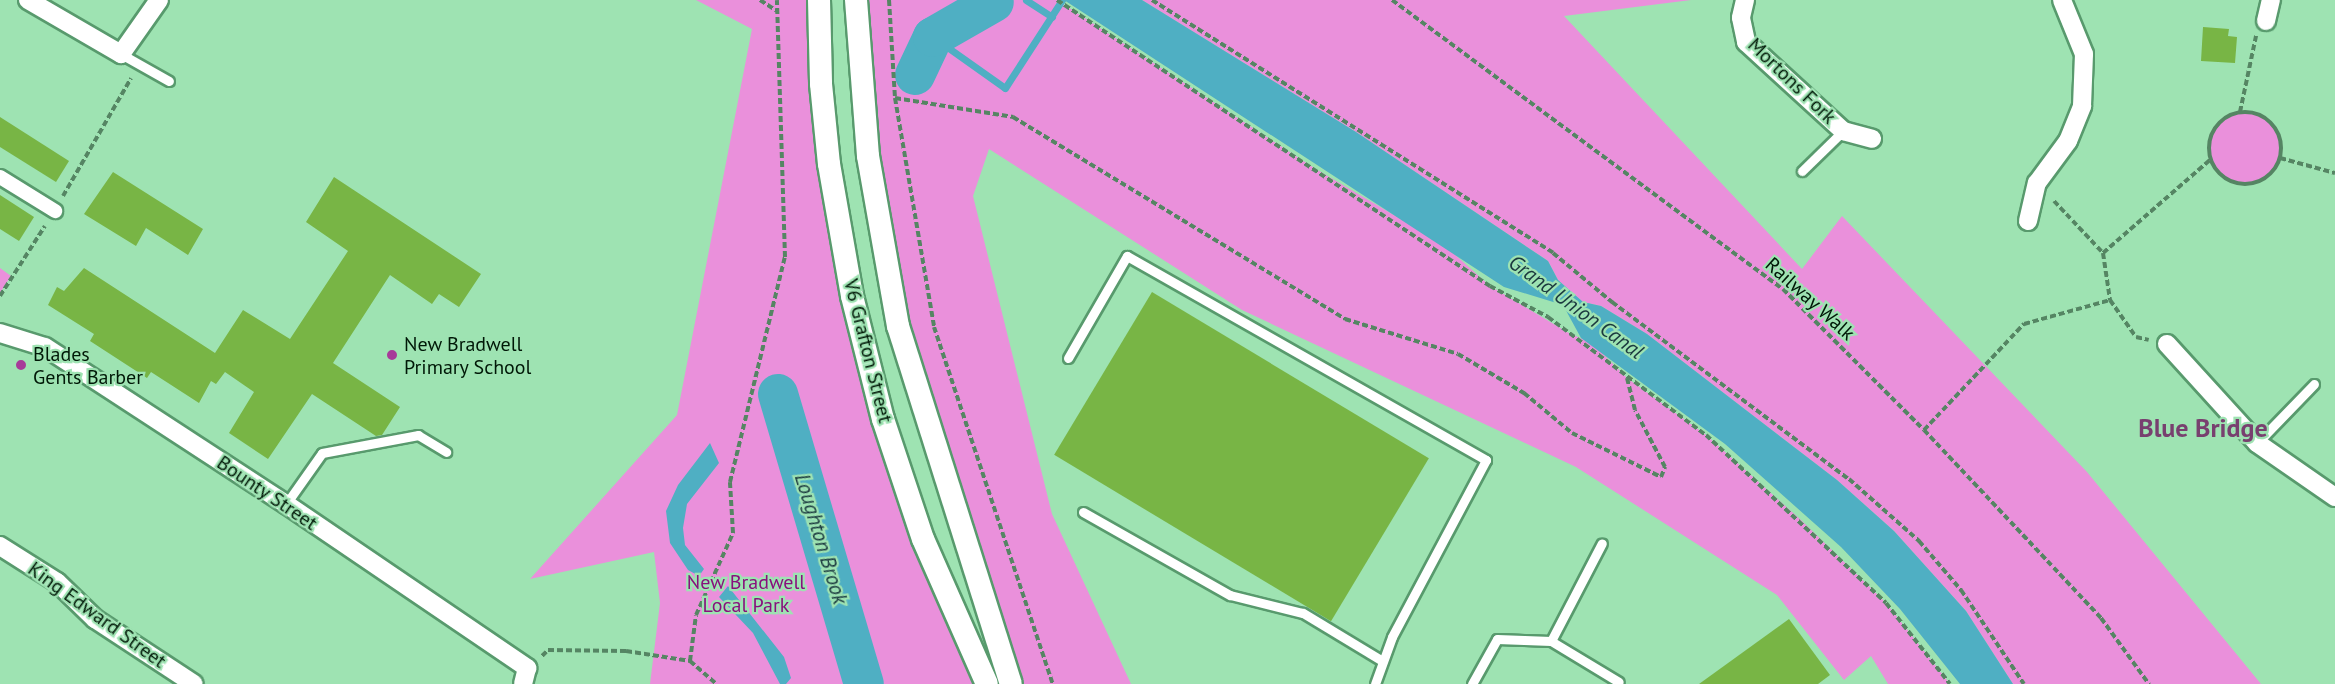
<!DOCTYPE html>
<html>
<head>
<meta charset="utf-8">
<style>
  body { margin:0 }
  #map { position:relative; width:2335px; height:684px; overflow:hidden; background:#9ee3b2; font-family:"PT Sans",sans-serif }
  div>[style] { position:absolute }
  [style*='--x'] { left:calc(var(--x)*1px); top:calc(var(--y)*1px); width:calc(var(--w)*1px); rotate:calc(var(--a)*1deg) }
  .green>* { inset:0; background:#ea90db }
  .round { border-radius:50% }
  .water>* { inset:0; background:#4fafc3 }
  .stream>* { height:7px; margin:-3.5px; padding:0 3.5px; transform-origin:3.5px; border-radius:3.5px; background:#4fafc3 }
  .river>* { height:40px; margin:-20px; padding:0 20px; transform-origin:20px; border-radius:20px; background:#4fafc3 }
  .building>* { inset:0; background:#78b545; transform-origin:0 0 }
  .path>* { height:4px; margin-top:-2px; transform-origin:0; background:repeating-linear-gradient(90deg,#558563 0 6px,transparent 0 9px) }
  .path>.ring { margin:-2px; padding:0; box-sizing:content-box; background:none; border:4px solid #558563; border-radius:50% }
  .roads { filter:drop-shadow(2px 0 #589a6d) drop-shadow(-2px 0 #589a6d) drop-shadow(0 2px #589a6d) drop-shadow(0 -2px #589a6d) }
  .service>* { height:9px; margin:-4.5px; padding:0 4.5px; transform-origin:4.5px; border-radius:4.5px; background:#fff }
  .pedestrian>* { height:14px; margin:-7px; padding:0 7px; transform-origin:7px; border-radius:7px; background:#fff }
  .minor>* { height:18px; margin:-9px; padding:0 9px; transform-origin:9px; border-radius:9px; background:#fff }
  .tertiary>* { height:22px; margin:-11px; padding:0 11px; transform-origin:11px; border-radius:11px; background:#fff }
  .dots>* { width:16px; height:16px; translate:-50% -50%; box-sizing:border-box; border:3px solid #9ee3b2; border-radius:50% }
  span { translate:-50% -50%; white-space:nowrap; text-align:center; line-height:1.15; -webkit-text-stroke:4.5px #9ee3b2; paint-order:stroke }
  .street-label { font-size:20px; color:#001807 }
  .poi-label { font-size:20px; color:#001807 }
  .left { translate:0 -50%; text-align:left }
  .park-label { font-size:20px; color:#880f7c }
  .water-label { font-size:21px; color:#1b393f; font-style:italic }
  .district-label { font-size:26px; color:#78406f; font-weight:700 }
</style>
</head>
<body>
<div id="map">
  <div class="green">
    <i style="clip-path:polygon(696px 0,819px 0,821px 84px,883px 419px,987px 684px,650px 684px,660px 603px,654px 552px,530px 579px,677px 415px,752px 29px)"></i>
    <i style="clip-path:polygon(856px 0,1057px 0,1314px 168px,1443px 244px,1490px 286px,1567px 332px,1593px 344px,1627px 378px,1706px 435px,1801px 520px,1886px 603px,1950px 684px,1888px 684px,1871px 656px,1844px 680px,1777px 595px,1576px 467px,1242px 310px,989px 149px,973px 196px,1052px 514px,1131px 684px,1004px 684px,898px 326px)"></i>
    <i style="clip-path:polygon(1142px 0,1691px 0,1564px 16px,1802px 269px,1842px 216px,2087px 472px,2261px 684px,2013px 684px,1966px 611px,1894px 531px,1837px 480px,1647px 334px,1601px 306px,1583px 302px,1558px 280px,1548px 261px,1356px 132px)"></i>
    <i class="round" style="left:2209px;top:112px;width:72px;height:72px"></i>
    <i style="clip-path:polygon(0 268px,11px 276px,0 293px)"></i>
  </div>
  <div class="water">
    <i style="clip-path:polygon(1064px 0,1142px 0,1356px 132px,1548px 261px,1558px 280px,1583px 302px,1601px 306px,1647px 334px,1837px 480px,1894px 531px,1966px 611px,2013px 684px,1960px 684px,1900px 609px,1841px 547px,1725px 444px,1581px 338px,1563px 305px,1504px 287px)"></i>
    <i style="clip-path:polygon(710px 443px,719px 463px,687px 504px,683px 528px,685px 545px,704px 569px,699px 576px,688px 570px,670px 543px,666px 511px,678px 485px)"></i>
    <i style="clip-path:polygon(728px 586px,784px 657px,791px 678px,786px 684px,780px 684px,753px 633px,719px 597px)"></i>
  </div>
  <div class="stream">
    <i style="--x:1026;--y:0;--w:31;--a:33"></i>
    <i style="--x:933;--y:37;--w:88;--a:35.3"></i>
    <i style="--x:1005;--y:88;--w:105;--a:-57.1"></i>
  </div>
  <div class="river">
    <i style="--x:915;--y:75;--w:42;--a:-64.7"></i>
    <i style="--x:933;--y:37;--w:70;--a:-29.8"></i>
    <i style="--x:778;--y:394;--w:302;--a:73.5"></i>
  </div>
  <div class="building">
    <i style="clip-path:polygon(2203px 27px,2229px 29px,2228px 36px,2237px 37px,2235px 63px,2201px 61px)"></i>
    <i style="clip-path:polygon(0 117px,69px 161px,56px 182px,0 147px)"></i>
    <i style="clip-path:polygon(113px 172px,203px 229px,188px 255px,146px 228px,136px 246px,84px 214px)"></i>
    <i style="clip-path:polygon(334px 177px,481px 274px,459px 307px,439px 294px,432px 304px,390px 275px,333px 363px,400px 407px,382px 435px,376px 436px,312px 394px,268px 459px,229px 433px,254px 392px,225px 372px,216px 384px,211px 381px,199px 403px,151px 372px,147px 378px,90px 341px,94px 334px,48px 305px,57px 287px,64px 291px,84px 268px,215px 353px,243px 310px,290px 339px,348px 251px,306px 222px)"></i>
    <i style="clip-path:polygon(0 195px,34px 217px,19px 241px,0 229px)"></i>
    <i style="left:1152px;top:292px;width:323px;height:190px;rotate:31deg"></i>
    <i style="clip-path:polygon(1789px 619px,1830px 675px,1818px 684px,1699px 684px)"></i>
  </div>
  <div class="path">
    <i style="--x:760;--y:0;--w:20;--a:33"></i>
    <i style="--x:889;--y:0;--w:98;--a:86.5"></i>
    <i style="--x:895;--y:98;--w:232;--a:80.3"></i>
    <i style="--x:934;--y:327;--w:376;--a:71.6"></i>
    <i style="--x:1057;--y:0;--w:519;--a:33.45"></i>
    <i style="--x:1490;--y:286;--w:66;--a:28.1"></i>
    <i style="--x:1548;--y:317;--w:197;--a:36.8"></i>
    <i style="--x:1706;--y:435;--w:246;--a:43"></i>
    <i style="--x:1886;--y:603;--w:103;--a:51.7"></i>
    <i style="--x:1152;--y:0;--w:474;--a:32.2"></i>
    <i style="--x:1553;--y:253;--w:77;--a:39.7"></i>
    <i style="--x:1612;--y:302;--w:296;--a:36.8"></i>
    <i style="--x:1849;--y:479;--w:94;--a:41.5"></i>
    <i style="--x:1919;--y:541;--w:65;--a:49.4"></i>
    <i style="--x:1961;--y:590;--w:113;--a:56.2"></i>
    <i style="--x:1392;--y:0;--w:486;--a:36.5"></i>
    <i style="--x:1783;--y:289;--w:199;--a:45"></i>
    <i style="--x:1924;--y:430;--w:258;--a:46.7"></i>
    <i style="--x:2101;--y:618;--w:82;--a:54"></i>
    <i style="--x:895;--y:98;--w:120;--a:9.1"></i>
    <i style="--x:1013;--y:117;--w:389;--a:31.3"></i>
    <i style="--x:1345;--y:319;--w:118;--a:17.2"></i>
    <i style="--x:1458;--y:354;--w:77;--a:30.6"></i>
    <i style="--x:1524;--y:393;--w:62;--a:39.8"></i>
    <i style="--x:1572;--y:433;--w:99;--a:26.3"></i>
    <i style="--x:1661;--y:477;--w:11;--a:-68"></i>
    <i style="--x:1665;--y:467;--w:64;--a:-117.8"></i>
    <i style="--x:1635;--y:410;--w:33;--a:-104"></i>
    <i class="ring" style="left:2209px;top:112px;width:68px;height:68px"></i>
    <i style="--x:2240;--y:112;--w:78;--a:-78.1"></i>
    <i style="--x:2280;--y:158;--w:57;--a:15.3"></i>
    <i style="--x:63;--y:196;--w:136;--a:-60"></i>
    <i style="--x:2054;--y:201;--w:71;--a:46.7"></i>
    <i style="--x:2103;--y:253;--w:48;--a:81.5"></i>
    <i style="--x:2110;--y:300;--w:45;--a:54.9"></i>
    <i style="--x:2136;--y:337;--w:13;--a:13"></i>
    <i style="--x:2103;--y:253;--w:142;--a:-41"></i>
    <i style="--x:0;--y:296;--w:83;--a:-57.3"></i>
    <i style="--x:1924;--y:430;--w:146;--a:-46.7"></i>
    <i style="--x:2024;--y:324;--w:89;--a:-15.6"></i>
    <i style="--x:542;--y:656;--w:8;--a:-45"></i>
    <i style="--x:548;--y:650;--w:78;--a:0.7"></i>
    <i style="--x:626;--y:651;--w:65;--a:8.9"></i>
    <i style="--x:690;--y:661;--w:35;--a:41"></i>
    <i style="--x:690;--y:661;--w:46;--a:-82.6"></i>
    <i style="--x:696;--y:615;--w:90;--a:-65.7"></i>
    <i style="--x:733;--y:533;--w:51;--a:-93.4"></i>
    <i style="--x:730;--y:482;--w:232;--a:-76.3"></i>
    <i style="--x:785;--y:257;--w:257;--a:-91.8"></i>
  </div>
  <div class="roads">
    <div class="service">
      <i style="--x:121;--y:54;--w:55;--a:29.4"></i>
      <i style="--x:1802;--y:171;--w:57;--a:-44.3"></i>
      <i style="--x:1068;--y:358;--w:118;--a:-60"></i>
      <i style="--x:1127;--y:256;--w:413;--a:29.6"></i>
      <i style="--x:1486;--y:460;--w:200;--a:118"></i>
      <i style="--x:1392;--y:637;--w:50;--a:109.9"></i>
      <i style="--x:2257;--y:443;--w:82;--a:-46"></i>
      <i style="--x:286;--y:504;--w:62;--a:-54.8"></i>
      <i style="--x:322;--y:453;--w:98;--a:-10.6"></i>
      <i style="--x:418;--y:435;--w:33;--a:31"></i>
      <i style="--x:1083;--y:512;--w:169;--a:29.5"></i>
      <i style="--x:1230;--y:595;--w:75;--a:13.9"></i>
      <i style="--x:1303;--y:613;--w:91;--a:31.1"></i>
      <i style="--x:1551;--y:641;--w:79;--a:31.1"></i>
      <i style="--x:1472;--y:684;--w:51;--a:-60.9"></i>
      <i style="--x:1497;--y:639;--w:54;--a:2.1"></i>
      <i style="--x:1551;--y:641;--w:110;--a:-62.5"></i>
    </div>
    <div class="pedestrian">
      <i style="--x:0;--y:177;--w:65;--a:31.7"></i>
    </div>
    <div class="minor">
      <i style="--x:28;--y:0;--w:108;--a:30.1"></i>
      <i style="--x:121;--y:54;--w:66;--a:-54.9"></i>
      <i style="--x:1745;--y:0;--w:18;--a:103"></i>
      <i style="--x:1741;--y:18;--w:25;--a:78"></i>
      <i style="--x:1746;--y:42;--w:132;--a:42.5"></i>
      <i style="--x:1843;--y:131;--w:30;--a:15"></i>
      <i style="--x:2266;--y:21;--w:22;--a:-77"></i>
      <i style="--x:2028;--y:221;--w:39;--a:-77"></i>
      <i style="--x:2037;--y:183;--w:52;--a:-53.6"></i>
      <i style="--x:2068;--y:141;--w:38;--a:-68"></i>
      <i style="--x:2082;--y:106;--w:52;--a:-87.8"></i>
      <i style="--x:2084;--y:54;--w:58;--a:-112.2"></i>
      <i style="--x:0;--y:333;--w:47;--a:17.3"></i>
      <i style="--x:45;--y:347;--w:288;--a:33.1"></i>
      <i style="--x:286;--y:504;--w:292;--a:34.2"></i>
      <i style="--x:527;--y:668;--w:16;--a:104"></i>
      <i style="--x:2167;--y:344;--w:134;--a:47.7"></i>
      <i style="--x:2257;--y:443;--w:95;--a:34.7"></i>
      <i style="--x:0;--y:546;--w:67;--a:32.3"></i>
      <i style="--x:57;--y:582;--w:53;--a:44.2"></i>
      <i style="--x:95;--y:619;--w:118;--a:33.3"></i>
    </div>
    <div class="tertiary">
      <i style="--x:819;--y:0;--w:84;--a:88.6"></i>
      <i style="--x:821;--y:84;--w:80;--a:84.3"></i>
      <i style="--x:829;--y:164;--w:134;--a:80.1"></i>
      <i style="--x:852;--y:296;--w:127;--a:75.9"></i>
      <i style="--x:883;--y:419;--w:126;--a:71.6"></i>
      <i style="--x:923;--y:539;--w:158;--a:66.2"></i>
      <i style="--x:856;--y:0;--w:156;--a:85.6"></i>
      <i style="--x:868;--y:156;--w:173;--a:80"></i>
      <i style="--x:898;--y:326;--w:375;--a:72.5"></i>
    </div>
  </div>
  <div class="dots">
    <i style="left:392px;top:355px;background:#a73a99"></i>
    <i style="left:21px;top:365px;background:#a73a99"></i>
  </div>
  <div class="street-label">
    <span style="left:1792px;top:81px;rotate:44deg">Mortons Fork</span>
    <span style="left:1810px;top:299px;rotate:42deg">Railway Walk</span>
    <span style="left:868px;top:351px;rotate:76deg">V6 Grafton Street</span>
    <span style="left:267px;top:493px;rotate:34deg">Bounty Street</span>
    <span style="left:97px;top:615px;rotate:36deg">King Edward Street</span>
  </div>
  <div class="poi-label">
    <span class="left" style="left:404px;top:356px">New Bradwell<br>Primary School</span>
    <span class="left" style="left:33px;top:366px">Blades<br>Gents Barber</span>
  </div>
  <div class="park-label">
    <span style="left:746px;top:594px">New Bradwell<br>Local Park</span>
  </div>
  <div class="water-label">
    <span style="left:1576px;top:307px;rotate:36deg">Grand Union Canal</span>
    <span style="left:821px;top:539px;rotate:73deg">Loughton Brook</span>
  </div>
  <div class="district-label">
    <span style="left:2203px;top:428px">Blue Bridge</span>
  </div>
</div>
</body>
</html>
